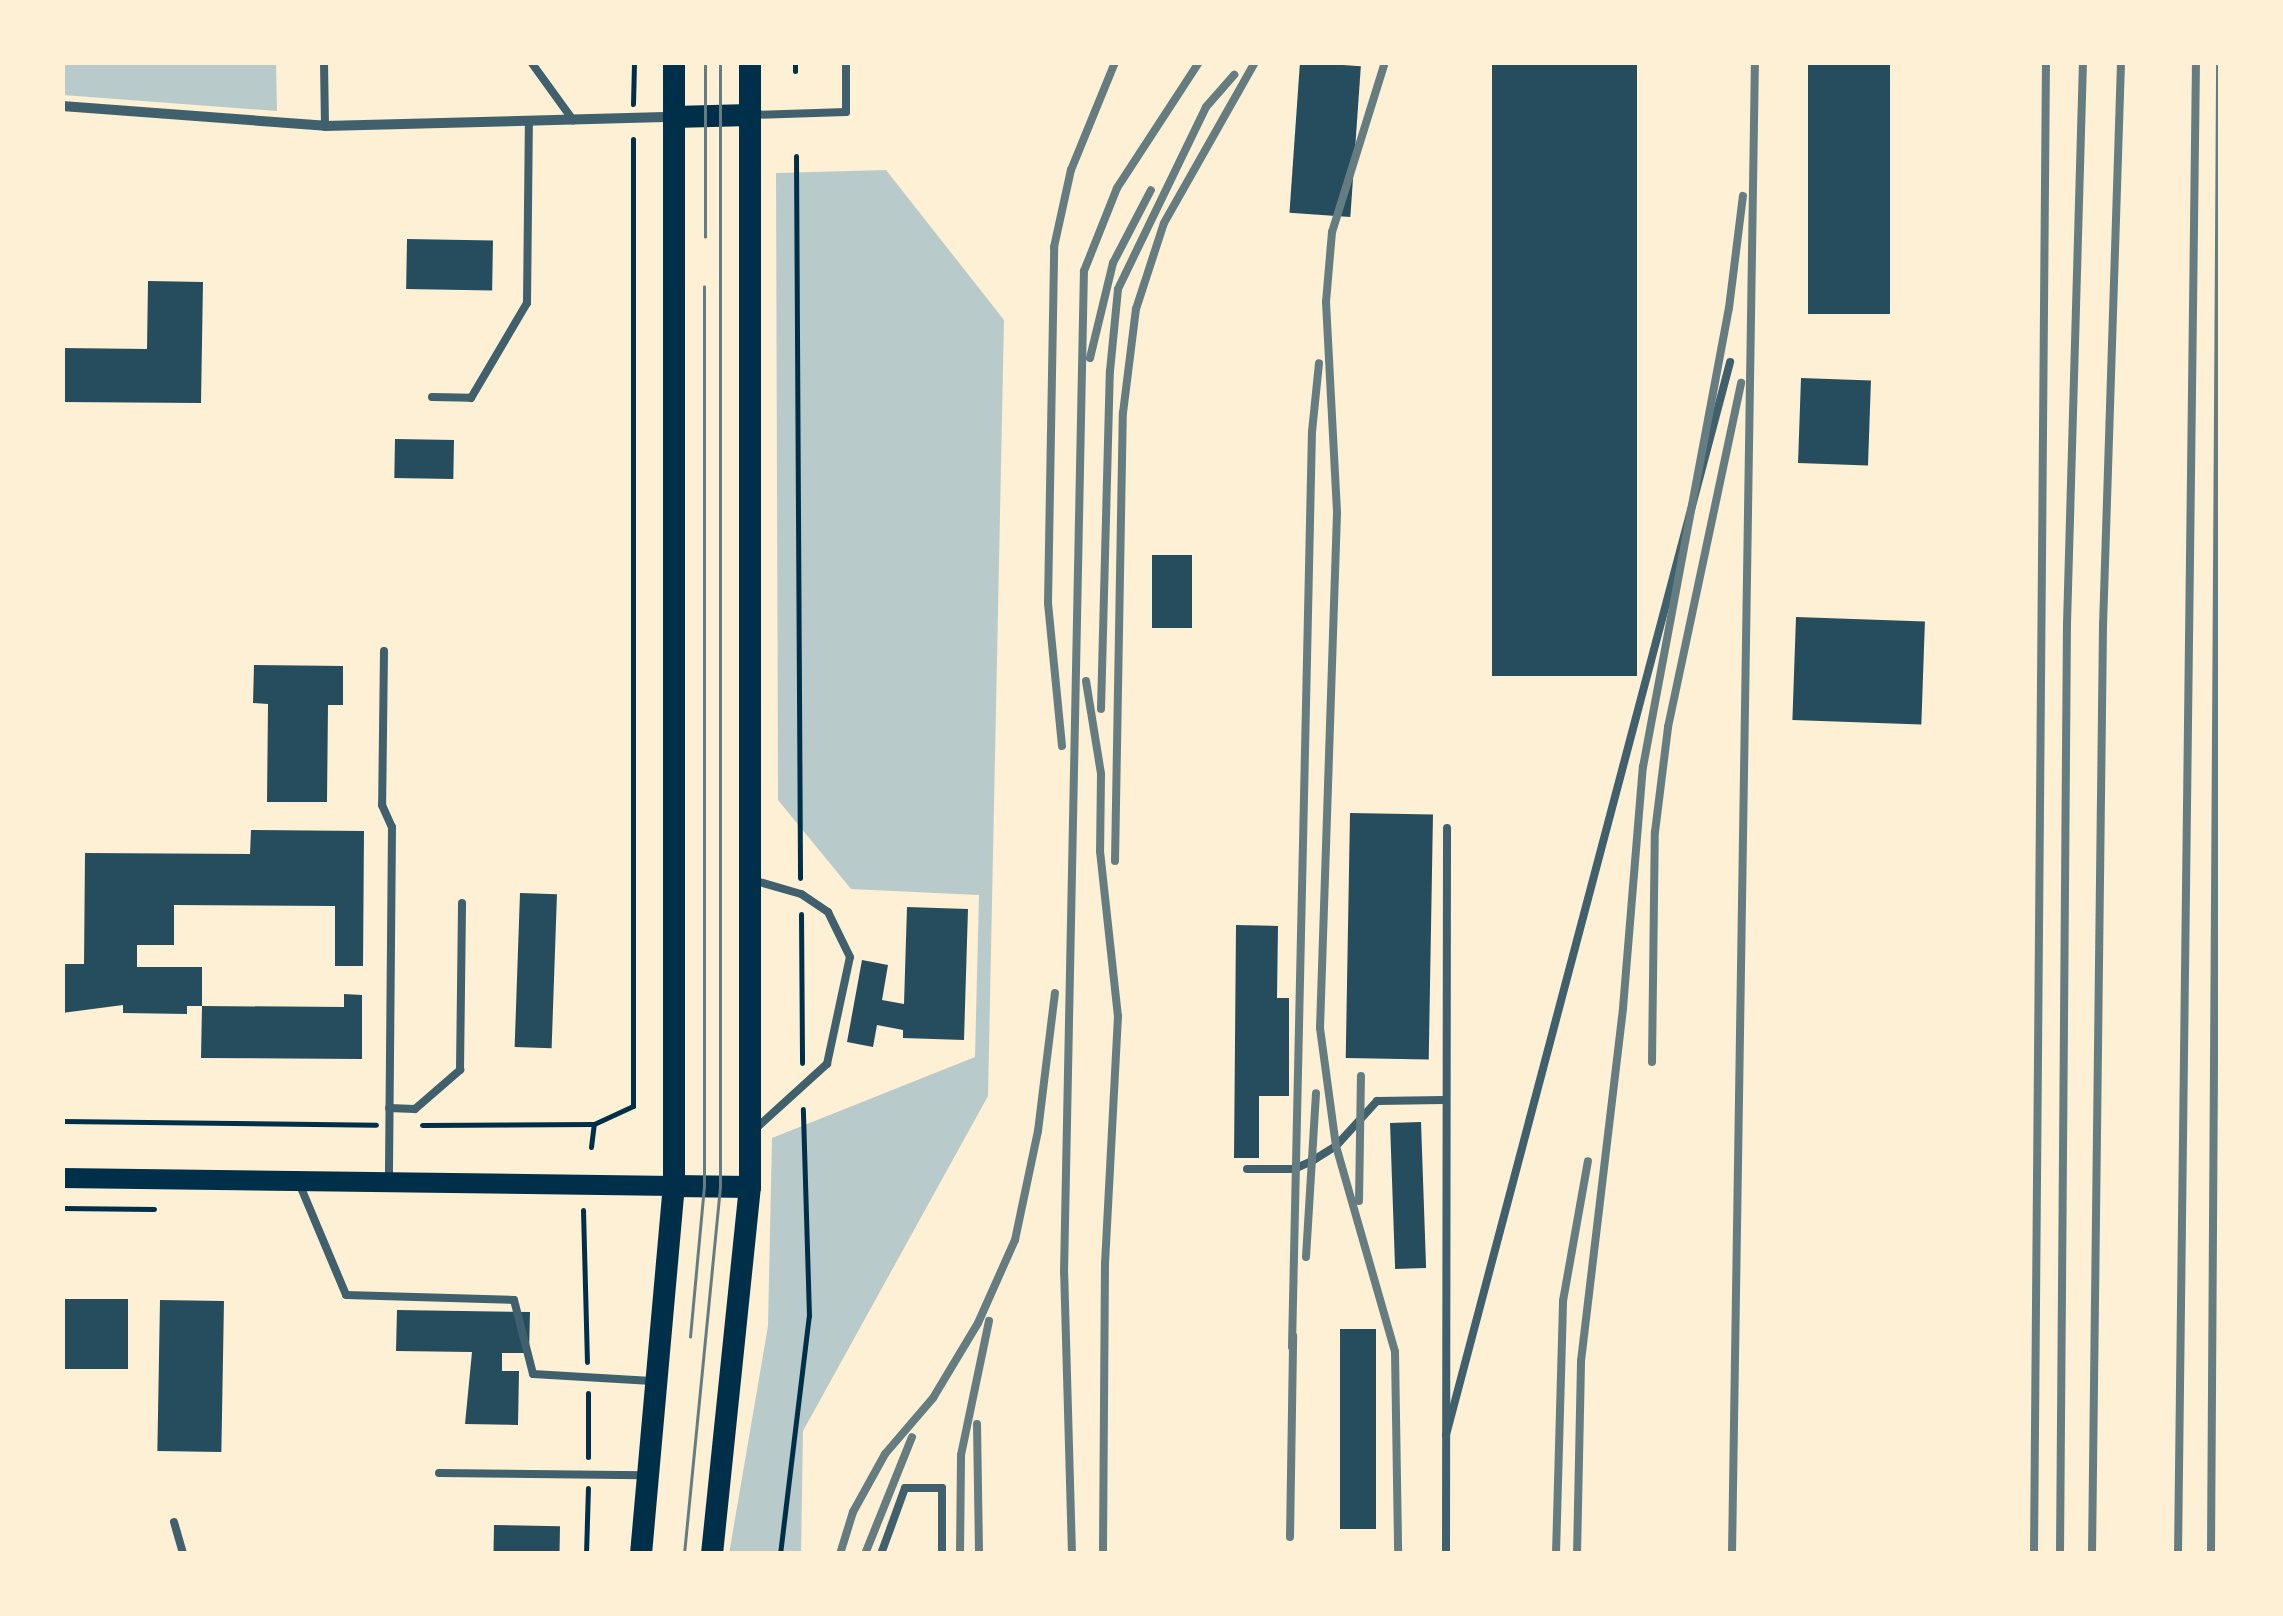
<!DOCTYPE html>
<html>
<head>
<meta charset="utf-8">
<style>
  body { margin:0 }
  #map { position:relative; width:2283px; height:1616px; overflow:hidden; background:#fdf0d5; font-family:Manrope,sans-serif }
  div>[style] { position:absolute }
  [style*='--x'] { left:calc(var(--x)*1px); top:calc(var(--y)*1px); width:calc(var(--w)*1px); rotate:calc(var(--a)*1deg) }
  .green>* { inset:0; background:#b9caca }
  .building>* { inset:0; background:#264d5e; transform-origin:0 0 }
  .path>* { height:5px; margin:-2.5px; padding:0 2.5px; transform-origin:2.5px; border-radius:2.5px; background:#003049 }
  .service>* { height:8px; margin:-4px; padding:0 4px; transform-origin:4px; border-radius:4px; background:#3f606c }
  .minor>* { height:10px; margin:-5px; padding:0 5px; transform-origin:5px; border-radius:5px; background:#3f606c }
  .secondary>* { height:20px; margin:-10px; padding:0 10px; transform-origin:10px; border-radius:10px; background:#003049 }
  .primary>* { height:22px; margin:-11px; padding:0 11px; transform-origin:11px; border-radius:11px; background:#003049 }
  .tram>* { height:2.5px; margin:-1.25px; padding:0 1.25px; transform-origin:1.25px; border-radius:1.25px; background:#657d81 }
  .rail>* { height:8px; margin:-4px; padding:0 4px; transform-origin:4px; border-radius:4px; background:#657d81 }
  span { translate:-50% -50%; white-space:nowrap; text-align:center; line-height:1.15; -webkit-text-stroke:8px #fdf0d5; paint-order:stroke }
  .frame { position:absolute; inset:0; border:65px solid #fdf0d5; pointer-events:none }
</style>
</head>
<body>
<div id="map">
  <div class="green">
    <i style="clip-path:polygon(62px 63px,276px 63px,277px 111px,63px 95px)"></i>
    <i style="clip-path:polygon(886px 170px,1004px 320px,988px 1096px,803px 1431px,801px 1553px,729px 1554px,768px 1326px,772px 1138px,975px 1057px,979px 895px,851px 889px,778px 800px,776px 173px)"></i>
  </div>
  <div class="building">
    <i style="left:1300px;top:62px;width:61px;height:151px;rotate:4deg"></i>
    <i style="left:1492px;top:62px;width:145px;height:614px"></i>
    <i style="left:1808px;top:62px;width:82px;height:252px"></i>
    <i style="left:407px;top:239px;width:86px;height:50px;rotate:1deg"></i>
    <i style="clip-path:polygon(148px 281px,203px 282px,201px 403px,62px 402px,62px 348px,147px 349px)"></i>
    <i style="left:1801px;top:378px;width:70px;height:85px;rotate:2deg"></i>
    <i style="left:395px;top:439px;width:59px;height:39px;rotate:1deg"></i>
    <i style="left:1152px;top:555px;width:40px;height:73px"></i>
    <i style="left:1796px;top:617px;width:129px;height:103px;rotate:2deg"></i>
    <i style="clip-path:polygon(254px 665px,343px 666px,343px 705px,328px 705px,327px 802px,267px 802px,268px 704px,253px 703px)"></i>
    <i style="left:1350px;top:813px;width:83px;height:245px;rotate:1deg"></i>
    <i style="clip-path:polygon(251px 830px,364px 831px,363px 966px,335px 966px,335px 906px,174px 905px,174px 945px,137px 945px,137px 967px,202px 967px,202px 1006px,187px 1006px,187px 1014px,123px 1013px,123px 1005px,62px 1013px,62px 964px,84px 964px,85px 853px,250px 854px)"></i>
    <i style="left:520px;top:893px;width:37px;height:154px;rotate:2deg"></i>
    <i style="clip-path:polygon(907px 907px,968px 909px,964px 1040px,903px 1038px,903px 1030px,877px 1025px,873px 1047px,847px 1042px,862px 960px,888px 965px,882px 1000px,904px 1004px)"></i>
    <i style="clip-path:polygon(1236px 925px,1278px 926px,1277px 998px,1289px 998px,1289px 1096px,1259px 1096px,1259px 1158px,1234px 1158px)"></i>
    <i style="clip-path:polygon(344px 994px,362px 995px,362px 1059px,201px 1058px,202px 1006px,344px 1007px)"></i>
    <i style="left:1421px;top:1122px;width:146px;height:31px;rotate:88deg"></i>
    <i style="left:62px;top:1299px;width:66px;height:70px"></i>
    <i style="left:160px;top:1300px;width:64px;height:151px;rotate:1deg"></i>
    <i style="clip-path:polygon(397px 1310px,530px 1312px,529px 1353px,502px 1353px,502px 1371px,519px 1371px,518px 1425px,465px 1424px,472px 1352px,396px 1351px)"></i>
    <i style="left:1340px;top:1329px;width:36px;height:200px"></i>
    <i style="left:494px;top:1525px;width:66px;height:29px;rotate:1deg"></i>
  </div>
  <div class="path">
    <i style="--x:795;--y:62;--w:9;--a:90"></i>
    <i style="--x:633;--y:104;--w:42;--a:-88.6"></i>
    <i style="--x:796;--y:156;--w:722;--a:89.68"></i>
    <i style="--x:801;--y:914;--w:149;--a:89.6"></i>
    <i style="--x:62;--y:1121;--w:314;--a:0.7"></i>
    <i style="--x:422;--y:1125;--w:172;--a:-0.3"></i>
    <i style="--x:594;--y:1124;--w:43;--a:-24.8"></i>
    <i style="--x:633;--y:1106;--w:967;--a:-90"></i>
    <i style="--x:591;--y:1147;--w:23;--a:-83"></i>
    <i style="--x:62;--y:1208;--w:92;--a:0.6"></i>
    <i style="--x:583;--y:1210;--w:152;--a:88.5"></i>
    <i style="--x:588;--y:1393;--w:64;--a:90"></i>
    <i style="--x:586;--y:1554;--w:66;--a:-88.3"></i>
    <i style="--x:780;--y:1554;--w:240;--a:-83.1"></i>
    <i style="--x:809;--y:1316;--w:207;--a:-91.7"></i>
  </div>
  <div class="service">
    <i style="--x:324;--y:62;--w:64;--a:89.1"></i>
    <i style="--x:531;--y:62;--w:72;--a:54.1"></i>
    <i style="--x:751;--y:115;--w:95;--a:-1.8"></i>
    <i style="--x:846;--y:112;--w:50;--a:-90"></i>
    <i style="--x:432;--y:397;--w:39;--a:1"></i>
    <i style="--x:471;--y:398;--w:110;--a:-59.5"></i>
    <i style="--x:527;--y:303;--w:182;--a:-89.4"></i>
    <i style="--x:384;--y:651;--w:154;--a:90.7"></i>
    <i style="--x:382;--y:805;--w:24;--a:66"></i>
    <i style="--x:392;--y:827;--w:351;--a:90.5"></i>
    <i style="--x:389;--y:1108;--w:26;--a:2"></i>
    <i style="--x:415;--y:1109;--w:60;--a:-40.9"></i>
    <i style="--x:460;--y:1070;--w:167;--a:-89.3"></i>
    <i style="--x:753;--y:1131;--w:100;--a:-42.2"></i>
    <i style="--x:827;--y:1064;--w:109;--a:-77.9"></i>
    <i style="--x:850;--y:957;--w:50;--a:-116.1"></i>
    <i style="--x:828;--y:912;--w:32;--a:-146"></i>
    <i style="--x:801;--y:894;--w:47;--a:-163.9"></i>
    <i style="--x:1247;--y:1169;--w:47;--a:0"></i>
    <i style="--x:1294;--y:1169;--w:20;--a:-24"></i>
    <i style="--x:1312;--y:1161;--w:28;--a:-32"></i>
    <i style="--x:1336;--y:1146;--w:61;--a:-47.7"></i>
    <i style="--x:1377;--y:1101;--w:67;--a:-0.9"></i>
    <i style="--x:299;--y:1183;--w:121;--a:67.2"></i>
    <i style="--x:346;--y:1295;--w:168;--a:1.7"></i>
    <i style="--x:514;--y:1300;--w:76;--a:75.6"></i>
    <i style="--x:533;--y:1374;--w:119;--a:3.4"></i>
    <i style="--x:1446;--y:1435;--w:1110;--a:-75.17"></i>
    <i style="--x:439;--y:1473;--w:205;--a:0.6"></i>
    <i style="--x:174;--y:1522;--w:33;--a:74"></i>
    <i style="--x:881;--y:1554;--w:70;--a:-70"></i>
    <i style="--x:905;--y:1488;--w:37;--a:0"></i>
    <i style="--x:942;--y:1488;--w:66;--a:90"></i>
    <i style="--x:1446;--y:1554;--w:726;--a:-89.92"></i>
  </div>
  <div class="minor">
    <i style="--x:62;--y:106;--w:264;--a:4.3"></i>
    <i style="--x:325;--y:126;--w:349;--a:-1.5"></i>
  </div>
  <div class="secondary">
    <i style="--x:62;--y:1178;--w:612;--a:0.75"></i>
  </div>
  <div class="primary">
    <i style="--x:674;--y:117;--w:76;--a:-1.5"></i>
    <i style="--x:674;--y:1186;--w:76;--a:0.8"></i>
    <i style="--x:641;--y:1554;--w:369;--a:-84.9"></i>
    <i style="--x:674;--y:1186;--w:1124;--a:-90"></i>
    <i style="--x:712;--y:1554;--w:369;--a:-84.1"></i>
    <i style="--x:750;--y:1187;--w:1125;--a:-90"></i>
  </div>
  <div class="tram">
    <i style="--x:705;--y:237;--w:175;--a:-90"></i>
    <i style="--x:690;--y:1337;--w:151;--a:-84.7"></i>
    <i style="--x:704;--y:1187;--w:900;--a:-90"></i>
    <i style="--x:684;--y:1554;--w:369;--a:-84.4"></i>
    <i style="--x:720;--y:1187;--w:1125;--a:-90"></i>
  </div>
  <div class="rail">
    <i style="--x:1385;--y:62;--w:178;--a:107.3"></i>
    <i style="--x:1332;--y:232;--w:70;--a:94.9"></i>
    <i style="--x:1326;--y:302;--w:211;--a:87"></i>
    <i style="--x:1337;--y:513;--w:515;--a:91.89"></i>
    <i style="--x:1320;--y:1028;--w:119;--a:82.3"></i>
    <i style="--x:1336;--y:1146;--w:214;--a:74"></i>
    <i style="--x:1395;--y:1352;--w:202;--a:89.1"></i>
    <i style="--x:1090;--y:358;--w:98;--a:-76.4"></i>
    <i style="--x:1113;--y:263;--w:82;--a:-62.5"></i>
    <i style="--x:1086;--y:681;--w:94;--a:80.8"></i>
    <i style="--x:1101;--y:774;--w:77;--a:90.7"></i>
    <i style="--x:1100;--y:851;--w:166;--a:83.8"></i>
    <i style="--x:1118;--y:1016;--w:247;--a:93"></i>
    <i style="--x:1105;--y:1263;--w:291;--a:90.4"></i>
    <i style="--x:1101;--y:709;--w:338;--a:-88.5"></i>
    <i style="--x:1110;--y:371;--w:82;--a:-84.4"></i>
    <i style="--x:1118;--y:289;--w:202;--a:-64.2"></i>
    <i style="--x:1206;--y:107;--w:43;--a:-48.8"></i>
    <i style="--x:1062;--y:746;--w:144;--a:-95.6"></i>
    <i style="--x:1048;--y:603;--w:356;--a:-89"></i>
    <i style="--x:1054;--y:247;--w:79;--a:-77.6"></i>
    <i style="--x:1071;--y:170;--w:117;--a:-67.8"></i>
    <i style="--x:1115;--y:861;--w:448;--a:-89"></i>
    <i style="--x:1123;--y:413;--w:105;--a:-82.9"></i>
    <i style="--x:1136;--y:309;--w:90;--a:-72"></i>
    <i style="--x:1164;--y:223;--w:185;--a:-60.5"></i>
    <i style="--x:1652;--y:1062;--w:230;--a:-89.3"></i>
    <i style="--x:1655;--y:832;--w:106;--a:-82.9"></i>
    <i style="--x:1668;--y:727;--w:352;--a:-78"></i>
    <i style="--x:1359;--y:1201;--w:125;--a:-89.1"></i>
    <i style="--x:1306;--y:1257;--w:164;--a:-86.5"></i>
    <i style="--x:1292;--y:1347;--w:915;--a:-88.75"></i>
    <i style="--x:1312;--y:432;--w:69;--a:-84.2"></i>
    <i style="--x:977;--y:1424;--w:130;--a:89.1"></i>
    <i style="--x:1290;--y:1537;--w:201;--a:-89.1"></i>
    <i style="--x:840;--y:1554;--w:44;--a:-72.8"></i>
    <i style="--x:853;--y:1512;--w:66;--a:-61.1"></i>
    <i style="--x:885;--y:1454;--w:74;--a:-49.4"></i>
    <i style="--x:933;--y:1398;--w:87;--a:-59"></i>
    <i style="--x:978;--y:1323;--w:91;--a:-66"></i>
    <i style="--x:1015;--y:1240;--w:111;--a:-78.1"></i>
    <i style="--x:1038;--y:1131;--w:139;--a:-83"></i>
    <i style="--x:865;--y:1554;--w:126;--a:-68.1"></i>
    <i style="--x:960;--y:1554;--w:99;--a:-89.4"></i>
    <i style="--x:961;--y:1455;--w:137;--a:-78.2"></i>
    <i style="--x:1072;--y:1554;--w:281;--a:-91.6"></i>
    <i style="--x:1064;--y:1273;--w:1002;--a:-88.86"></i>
    <i style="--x:1084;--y:271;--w:89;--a:-68.3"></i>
    <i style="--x:1117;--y:188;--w:150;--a:-56.9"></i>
    <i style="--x:1556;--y:1554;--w:253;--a:-88.4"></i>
    <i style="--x:1563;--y:1301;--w:142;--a:-79.9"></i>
    <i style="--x:1577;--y:1554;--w:193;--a:-88.8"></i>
    <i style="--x:1581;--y:1361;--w:355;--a:-83.2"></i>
    <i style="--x:1623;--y:1008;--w:242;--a:-85.3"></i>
    <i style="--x:1643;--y:767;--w:467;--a:-79.4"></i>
    <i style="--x:1729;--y:308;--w:113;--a:-82.9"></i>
    <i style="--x:1732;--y:1554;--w:1492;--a:-89.12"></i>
    <i style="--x:2034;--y:1554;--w:1492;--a:-89.54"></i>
    <i style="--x:2060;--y:1554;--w:930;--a:-89.57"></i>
    <i style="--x:2067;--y:624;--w:562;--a:-88.37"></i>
    <i style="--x:2092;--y:1554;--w:928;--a:-89.32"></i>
    <i style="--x:2103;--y:626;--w:564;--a:-88.17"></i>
    <i style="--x:2178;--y:1554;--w:1492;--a:-89.31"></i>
    <i style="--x:2211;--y:1554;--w:1492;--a:-89.65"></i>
  </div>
  <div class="frame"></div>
</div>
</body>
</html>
